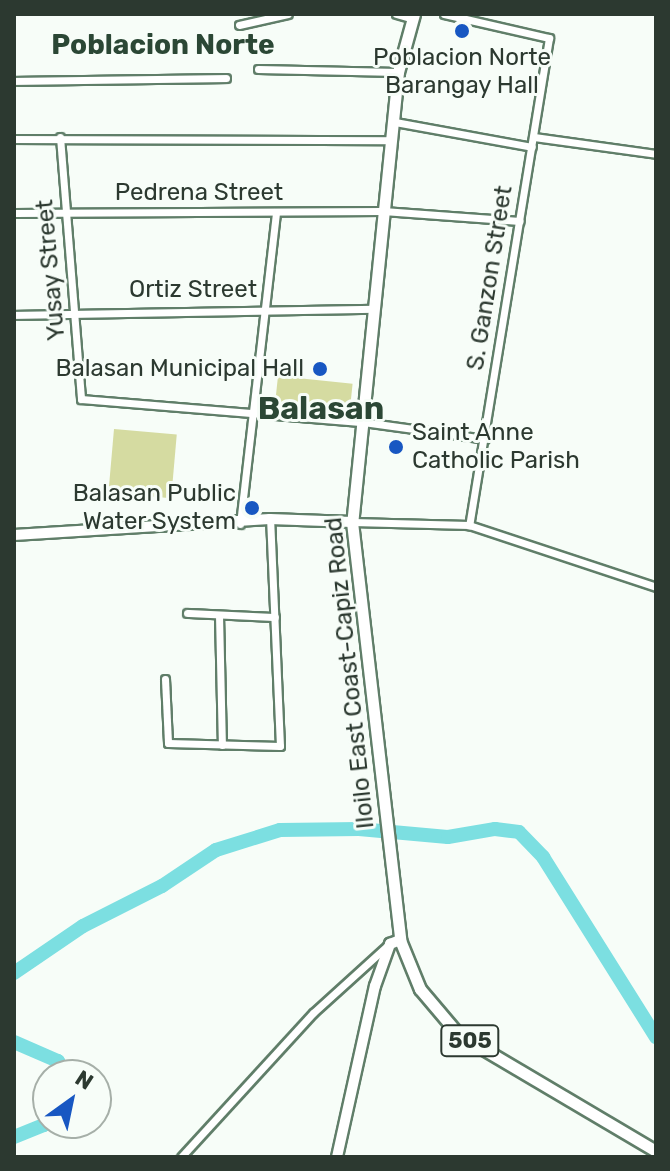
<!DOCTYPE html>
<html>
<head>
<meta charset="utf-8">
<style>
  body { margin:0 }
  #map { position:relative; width:670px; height:1171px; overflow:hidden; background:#f7fdf8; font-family:Rubik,sans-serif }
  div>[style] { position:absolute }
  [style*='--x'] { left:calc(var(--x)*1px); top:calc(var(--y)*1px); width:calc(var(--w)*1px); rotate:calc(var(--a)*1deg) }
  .green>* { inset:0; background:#d5dba1; transform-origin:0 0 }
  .river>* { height:14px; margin:-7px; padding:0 7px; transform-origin:7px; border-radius:7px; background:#7cdfe1 }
  .roads { filter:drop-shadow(2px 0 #607e69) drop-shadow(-2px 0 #607e69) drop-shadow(0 2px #607e69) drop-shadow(0 -2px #607e69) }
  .street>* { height:7px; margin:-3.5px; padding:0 3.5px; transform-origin:3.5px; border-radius:3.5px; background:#fff }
  .secondary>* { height:10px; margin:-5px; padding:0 5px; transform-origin:5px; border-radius:5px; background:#fff }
  .primary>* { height:11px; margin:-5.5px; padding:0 5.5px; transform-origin:5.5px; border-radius:5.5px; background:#fff }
  .dots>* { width:22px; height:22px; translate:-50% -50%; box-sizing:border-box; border:4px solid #f7fdf8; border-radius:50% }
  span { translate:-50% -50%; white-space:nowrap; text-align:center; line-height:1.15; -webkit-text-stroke:6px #f7fdf8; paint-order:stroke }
  .shield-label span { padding:2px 6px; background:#f7fdf8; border:2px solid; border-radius:6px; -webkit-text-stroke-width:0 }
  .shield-label { font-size:22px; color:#2c3930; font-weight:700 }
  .poi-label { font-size:24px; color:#2c3930 }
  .right { translate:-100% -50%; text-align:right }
  .left { translate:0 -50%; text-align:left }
  .street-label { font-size:24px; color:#2c3930 }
  .quarter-label { font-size:28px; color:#2b4735; font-weight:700 }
  .district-label { font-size:32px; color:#2b4735; font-weight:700 }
  .frame { position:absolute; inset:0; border:16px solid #2c3930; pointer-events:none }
  .north { position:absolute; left:32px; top:1059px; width:80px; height:80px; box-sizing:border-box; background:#f7fdf8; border:2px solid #a6afa8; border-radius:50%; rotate:33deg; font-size:22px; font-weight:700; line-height:32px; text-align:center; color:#2c3930 }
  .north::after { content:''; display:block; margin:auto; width:28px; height:36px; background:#1857c2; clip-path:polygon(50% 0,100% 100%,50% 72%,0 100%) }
</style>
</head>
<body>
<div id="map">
  <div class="green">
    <i style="left:278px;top:376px;width:75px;height:32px;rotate:6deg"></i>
    <i style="left:114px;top:429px;width:63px;height:64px;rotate:5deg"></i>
  </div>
  <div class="river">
    <i style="--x:14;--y:973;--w:83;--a:-34.3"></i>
    <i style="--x:83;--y:926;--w:89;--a:-26.9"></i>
    <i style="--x:162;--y:886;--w:65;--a:-33.7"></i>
    <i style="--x:216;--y:850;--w:67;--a:-17.4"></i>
    <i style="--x:280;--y:830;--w:79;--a:-0.7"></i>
    <i style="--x:359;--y:829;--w:89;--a:5.1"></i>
    <i style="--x:448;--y:837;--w:48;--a:-9.7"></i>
    <i style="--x:495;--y:829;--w:24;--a:7"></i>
    <i style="--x:519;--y:832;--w:35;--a:46"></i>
    <i style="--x:543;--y:857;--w:213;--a:57.9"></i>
    <i style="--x:14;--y:1042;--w:48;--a:23.4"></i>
    <i style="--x:58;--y:1061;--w:14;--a:78"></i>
    <i style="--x:14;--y:1137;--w:32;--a:-22"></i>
    <i style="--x:44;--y:1125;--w:9;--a:-63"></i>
  </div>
  <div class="roads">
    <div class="street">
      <i style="--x:396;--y:14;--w:18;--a:16"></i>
      <i style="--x:444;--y:14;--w:108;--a:12.9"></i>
      <i style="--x:549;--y:38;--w:494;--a:99.3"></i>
      <i style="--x:239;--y:25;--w:50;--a:-12.7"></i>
      <i style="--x:258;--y:69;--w:140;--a:1.2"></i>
      <i style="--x:14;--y:81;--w:212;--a:-0.8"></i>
      <i style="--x:395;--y:122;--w:139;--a:10.3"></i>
      <i style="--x:60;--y:137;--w:263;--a:85.4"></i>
      <i style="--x:81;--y:399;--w:283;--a:4.7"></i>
      <i style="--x:363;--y:422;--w:123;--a:7.9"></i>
      <i style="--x:534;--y:137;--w:123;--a:7.9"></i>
      <i style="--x:14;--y:139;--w:378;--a:0.2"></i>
      <i style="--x:14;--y:213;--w:369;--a:-0.3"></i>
      <i style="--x:383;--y:211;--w:137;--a:4.2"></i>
      <i style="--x:14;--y:315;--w:358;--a:-1"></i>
      <i style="--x:352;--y:522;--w:117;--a:1.5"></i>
      <i style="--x:469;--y:525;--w:197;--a:18.3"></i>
      <i style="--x:240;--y:524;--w:314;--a:-83.4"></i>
      <i style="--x:187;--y:613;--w:88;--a:2.6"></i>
      <i style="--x:219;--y:615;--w:130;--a:88.7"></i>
      <i style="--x:165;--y:679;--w:64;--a:87.3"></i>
      <i style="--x:168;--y:743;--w:112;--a:1.5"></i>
      <i style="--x:280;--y:746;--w:227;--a:-92.5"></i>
      <i style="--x:181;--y:1157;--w:195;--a:-47.5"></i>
      <i style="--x:313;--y:1013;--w:103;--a:-42.2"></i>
    </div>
    <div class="secondary">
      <i style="--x:14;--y:535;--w:256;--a:-3.6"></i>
      <i style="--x:270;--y:519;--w:82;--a:2.1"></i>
      <i style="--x:337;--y:1157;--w:175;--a:-77.5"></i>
      <i style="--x:375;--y:986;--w:45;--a:-70.3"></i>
      <i style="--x:390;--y:944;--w:11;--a:-22"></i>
    </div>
    <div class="primary">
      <i style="--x:414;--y:14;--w:60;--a:105.4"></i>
      <i style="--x:398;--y:72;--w:452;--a:95.8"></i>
      <i style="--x:352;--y:522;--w:421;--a:83.4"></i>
      <i style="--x:400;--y:940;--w:53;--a:67.8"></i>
      <i style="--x:420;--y:989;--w:59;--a:49.8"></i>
      <i style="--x:458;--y:1034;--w:230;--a:30.6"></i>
    </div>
  </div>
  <div class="dots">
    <i style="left:462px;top:31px;background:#1857c2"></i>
    <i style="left:320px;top:369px;background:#1857c2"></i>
    <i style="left:396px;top:447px;background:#1857c2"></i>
    <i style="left:252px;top:508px;background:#1857c2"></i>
  </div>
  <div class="shield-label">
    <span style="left:470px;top:1041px">505</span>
  </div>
  <div class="poi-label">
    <span style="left:462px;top:72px">Poblacion Norte<br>Barangay Hall</span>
    <span class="right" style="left:304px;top:369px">Balasan Municipal Hall</span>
    <span class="left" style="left:412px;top:447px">Saint Anne<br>Catholic Parish</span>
    <span class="right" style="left:236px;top:508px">Balasan Public<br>Water System</span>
  </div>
  <div class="street-label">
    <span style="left:199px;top:193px">Pedrena Street</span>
    <span style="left:51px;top:270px;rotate:-95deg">Yusay Street</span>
    <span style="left:490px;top:278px;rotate:-81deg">S. Ganzon Street</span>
    <span style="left:193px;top:290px">Ortiz Street</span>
    <span style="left:350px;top:673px;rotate:-96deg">Iloilo East Coast-Capiz Road</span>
  </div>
  <div class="quarter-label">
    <span style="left:163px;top:45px">Poblacion Norte</span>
  </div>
  <div class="district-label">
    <span style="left:321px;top:408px">Balasan</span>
  </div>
  <div class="frame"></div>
  <div class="north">N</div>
</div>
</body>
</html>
